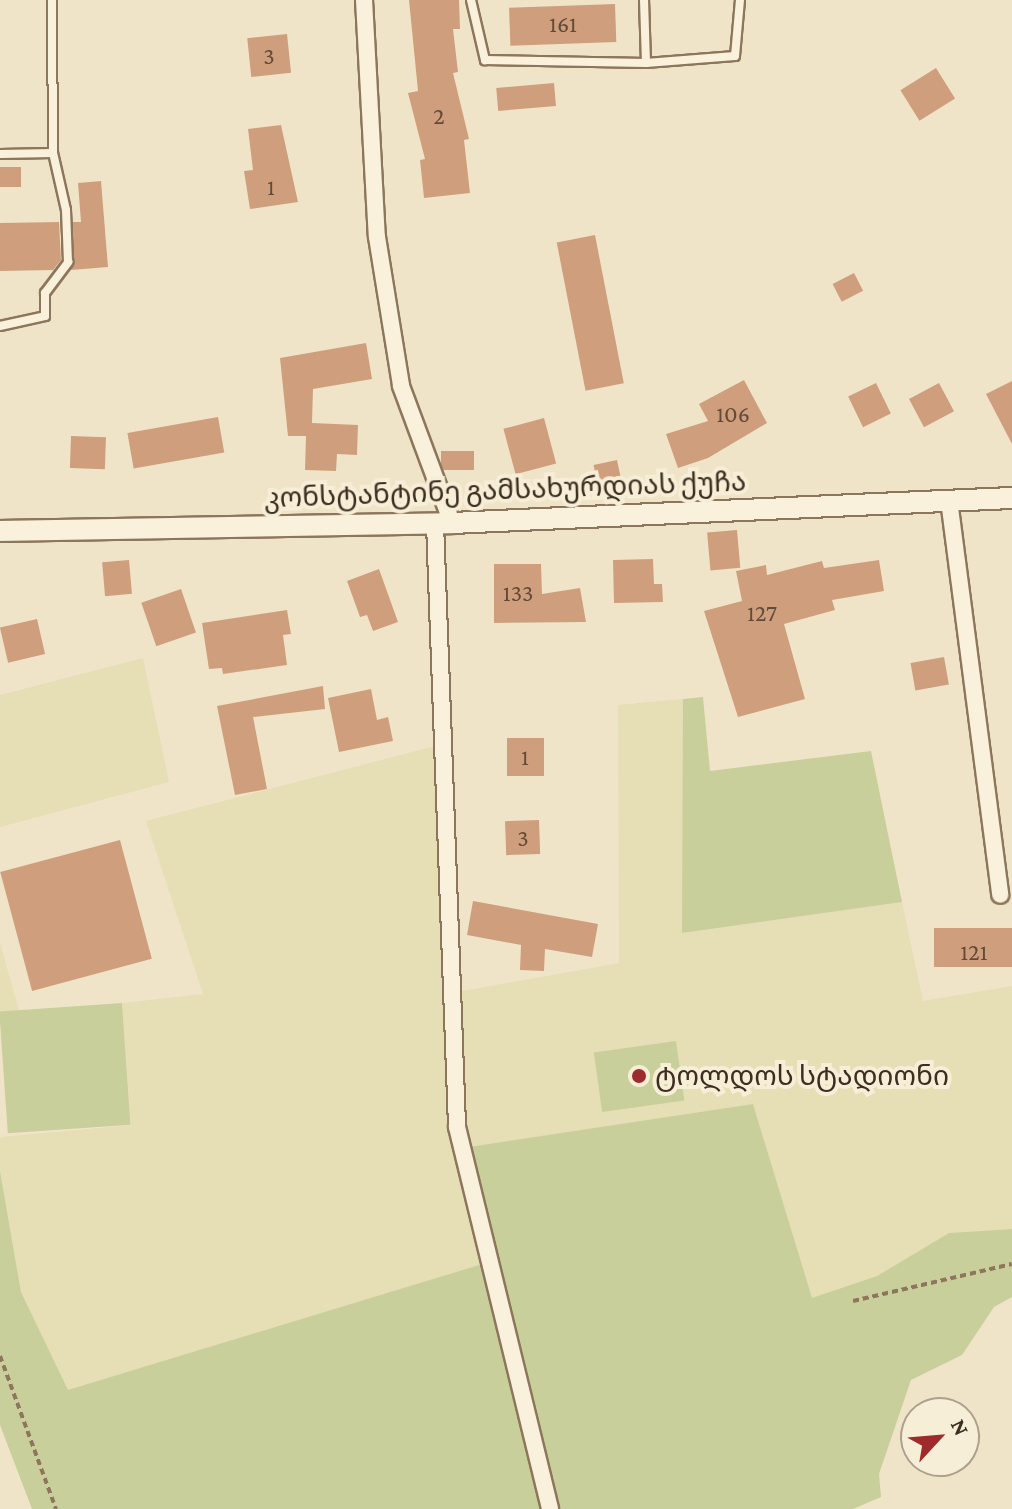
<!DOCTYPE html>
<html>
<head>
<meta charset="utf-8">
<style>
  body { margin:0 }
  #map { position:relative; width:1012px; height:1509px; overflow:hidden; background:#f0e4c8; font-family:"Crimson Pro","Noto Sans Georgian",serif }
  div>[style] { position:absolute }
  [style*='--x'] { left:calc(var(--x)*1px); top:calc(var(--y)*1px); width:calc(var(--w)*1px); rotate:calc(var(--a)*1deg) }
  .farmland>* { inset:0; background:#e6deb5 }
  .green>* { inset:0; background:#c9cf9b; transform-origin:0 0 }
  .building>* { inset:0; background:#cf9f7d; transform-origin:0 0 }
  .path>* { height:4px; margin-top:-2px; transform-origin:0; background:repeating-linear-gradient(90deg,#8d765c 0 6px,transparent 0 10px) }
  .roads { filter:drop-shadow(2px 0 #8d765c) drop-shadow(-2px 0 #8d765c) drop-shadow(0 2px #8d765c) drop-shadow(0 -2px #8d765c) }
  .service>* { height:8px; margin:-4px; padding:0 4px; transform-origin:4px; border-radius:4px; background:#faf1dc }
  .minor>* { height:16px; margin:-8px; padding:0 8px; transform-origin:8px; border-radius:8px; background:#faf1dc }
  .tertiary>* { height:20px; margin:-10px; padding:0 10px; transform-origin:10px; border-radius:10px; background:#faf1dc }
  .dots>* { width:22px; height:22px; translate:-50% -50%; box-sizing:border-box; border:4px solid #f7eed8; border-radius:50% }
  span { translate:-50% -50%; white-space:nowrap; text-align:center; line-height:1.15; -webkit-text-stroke:8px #f7eed8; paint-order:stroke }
  .number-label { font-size:24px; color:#624a37 }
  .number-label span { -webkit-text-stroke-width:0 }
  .street-label { font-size:28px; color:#3d2e20 }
  .poi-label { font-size:28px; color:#3d2e20 }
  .left { translate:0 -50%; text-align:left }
  .north { position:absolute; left:900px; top:1397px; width:80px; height:80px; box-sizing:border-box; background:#f7eed8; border:2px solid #ada18e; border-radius:50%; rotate:64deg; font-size:22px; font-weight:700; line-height:32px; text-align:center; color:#3d2e20 }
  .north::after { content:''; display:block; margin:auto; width:28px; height:36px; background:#9e2a2b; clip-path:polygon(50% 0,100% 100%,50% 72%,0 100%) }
</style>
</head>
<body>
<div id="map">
  <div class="farmland">
    <i style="clip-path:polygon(143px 658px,169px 782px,0 827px,0 695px)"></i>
    <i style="clip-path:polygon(683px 699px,683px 933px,902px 902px,923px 1001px,1012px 986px,1012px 1229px,949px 1233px,877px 1276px,812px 1299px,753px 1104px,463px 1148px,490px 1262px,68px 1391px,21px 1292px,0 1171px,0 1137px,131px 1125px,122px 1003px,203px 994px,146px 821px,443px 744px,452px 993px,619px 963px,618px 705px)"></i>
    <i style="clip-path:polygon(0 943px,20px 1014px,0 1016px)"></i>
  </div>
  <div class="green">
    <i style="clip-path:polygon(703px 697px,710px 771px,871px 751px,902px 902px,682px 933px,683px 699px)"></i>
    <i style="left:122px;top:1003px;width:122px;height:123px;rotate:86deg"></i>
    <i style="left:676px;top:1041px;width:60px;height:83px;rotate:82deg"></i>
    <i style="clip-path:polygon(753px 1104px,812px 1298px,877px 1276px,949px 1233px,1012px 1229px,1012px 1297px,994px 1307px,962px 1355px,911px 1380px,879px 1474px,881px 1497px,853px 1509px,32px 1509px,0 1425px,0 1171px,21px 1292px,68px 1390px,489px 1262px,462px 1148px)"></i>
  </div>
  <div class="building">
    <i style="clip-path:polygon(409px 0,459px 0,460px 29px,453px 29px,458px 72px,453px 73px,469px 139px,464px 140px,470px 193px,424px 198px,420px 160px,425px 159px,408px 93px,418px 91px)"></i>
    <i style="left:615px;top:4px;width:38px;height:106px;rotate:88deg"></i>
    <i style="left:287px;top:34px;width:39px;height:40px;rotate:84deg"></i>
    <i style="left:936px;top:68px;width:36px;height:42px;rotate:58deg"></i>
    <i style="left:554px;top:83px;width:23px;height:58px;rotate:85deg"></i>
    <i style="clip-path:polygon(281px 125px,298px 202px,250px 209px,244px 171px,253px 170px,248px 129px)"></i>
    <i style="left:0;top:167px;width:21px;height:20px"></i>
    <i style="clip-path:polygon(101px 181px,108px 267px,71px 270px,73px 222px,81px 222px,78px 183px)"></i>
    <i style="clip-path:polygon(59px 222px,61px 260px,53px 270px,0 271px,0 223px)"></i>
    <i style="left:595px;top:235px;width:151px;height:39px;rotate:79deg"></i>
    <i style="left:854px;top:273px;width:20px;height:24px;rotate:63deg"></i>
    <i style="clip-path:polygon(366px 343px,372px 379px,313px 389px,312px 423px,358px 425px,357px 455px,337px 454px,336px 471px,305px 470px,306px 436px,288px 436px,280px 358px)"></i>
    <i style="clip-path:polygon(744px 380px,767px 423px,708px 458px,678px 468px,666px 434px,708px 421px,699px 404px)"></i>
    <i style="clip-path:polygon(1012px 381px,1012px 444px,986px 394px)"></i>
    <i style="left:876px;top:383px;width:34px;height:31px;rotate:64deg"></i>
    <i style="left:939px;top:383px;width:32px;height:34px;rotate:62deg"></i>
    <i style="left:218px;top:417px;width:36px;height:92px;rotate:80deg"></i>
    <i style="left:544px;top:418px;width:47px;height:42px;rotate:75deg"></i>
    <i style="left:71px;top:436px;width:35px;height:32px;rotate:2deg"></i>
    <i style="left:474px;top:451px;width:19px;height:33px;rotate:90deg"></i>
    <i style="left:617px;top:460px;width:33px;height:24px;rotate:78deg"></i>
    <i style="left:737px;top:530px;width:38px;height:30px;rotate:85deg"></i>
    <i style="clip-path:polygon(653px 559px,654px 584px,662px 584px,663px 602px,614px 603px,613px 560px)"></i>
    <i style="left:129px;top:560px;width:34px;height:27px;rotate:85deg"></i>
    <i style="clip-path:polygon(879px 560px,884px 591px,832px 600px,835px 610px,784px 624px,805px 699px,738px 717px,704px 611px,742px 601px,736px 571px,766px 565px,767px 575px,822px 561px,824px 568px)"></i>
    <i style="clip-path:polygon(494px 564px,541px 564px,542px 594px,580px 588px,586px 622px,494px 623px)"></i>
    <i style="clip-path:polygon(379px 569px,398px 622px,373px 631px,367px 615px,360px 617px,347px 581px)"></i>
    <i style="left:181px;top:589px;width:46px;height:42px;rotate:71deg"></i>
    <i style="clip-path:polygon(287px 610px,291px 634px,283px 635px,287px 665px,223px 674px,222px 668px,209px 669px,202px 623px)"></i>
    <i style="left:37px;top:619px;width:36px;height:38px;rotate:77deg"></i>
    <i style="left:944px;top:657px;width:28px;height:34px;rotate:80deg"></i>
    <i style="clip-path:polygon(323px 686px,325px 709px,253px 717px,267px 789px,235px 795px,217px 706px)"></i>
    <i style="clip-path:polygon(371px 689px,377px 720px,388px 717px,393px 741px,339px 752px,328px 698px)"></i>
    <i style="left:507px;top:738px;width:37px;height:38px"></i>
    <i style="left:539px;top:820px;width:34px;height:34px;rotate:88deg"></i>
    <i style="left:120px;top:840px;width:123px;height:124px;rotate:75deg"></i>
    <i style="clip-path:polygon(473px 901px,598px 924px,592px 957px,545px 949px,544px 971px,520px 970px,521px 945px,467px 935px)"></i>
    <i style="left:1012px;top:928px;width:39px;height:78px;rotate:90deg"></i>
  </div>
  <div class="path">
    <i style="--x:853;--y:1301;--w:163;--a:-13.1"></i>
    <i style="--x:0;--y:1356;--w:163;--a:69.9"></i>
  </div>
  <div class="roads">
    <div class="service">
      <i style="--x:471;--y:0;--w:62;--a:76.9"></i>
      <i style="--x:485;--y:60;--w:161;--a:1.1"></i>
      <i style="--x:646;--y:63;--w:63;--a:-91.8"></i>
      <i style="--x:646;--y:63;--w:89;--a:-4.5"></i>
      <i style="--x:735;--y:56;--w:56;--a:-84.9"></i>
      <i style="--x:0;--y:154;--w:53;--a:-1.1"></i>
      <i style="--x:0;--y:326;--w:46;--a:-12.5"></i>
      <i style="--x:45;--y:316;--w:23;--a:-90"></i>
      <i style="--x:45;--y:293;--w:39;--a:-53"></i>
      <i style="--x:68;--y:262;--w:52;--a:-92.2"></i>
      <i style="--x:66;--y:210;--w:58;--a:-102.8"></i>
      <i style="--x:53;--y:153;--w:153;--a:-90.4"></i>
    </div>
    <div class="minor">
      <i style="--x:364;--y:0;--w:237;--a:86.9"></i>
      <i style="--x:377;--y:237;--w:151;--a:80.8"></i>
      <i style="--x:401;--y:386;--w:146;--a:69.6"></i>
      <i style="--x:949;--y:500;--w:398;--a:82.6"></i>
      <i style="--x:435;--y:523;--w:604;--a:87.91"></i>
      <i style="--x:457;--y:1127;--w:393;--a:76.3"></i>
    </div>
    <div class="tertiary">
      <i style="--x:0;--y:531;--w:452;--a:-1"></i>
      <i style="--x:452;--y:523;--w:561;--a:-2.56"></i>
    </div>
  </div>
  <div class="dots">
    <i style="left:639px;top:1076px;background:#9e2a2b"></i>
  </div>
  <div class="number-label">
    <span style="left:563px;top:24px">161</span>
    <span style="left:269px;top:56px">3</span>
    <span style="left:439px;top:116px">2</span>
    <span style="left:271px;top:187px">1</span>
    <span style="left:733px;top:414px">106</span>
    <span style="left:518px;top:593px">133</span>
    <span style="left:762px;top:613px">127</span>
    <span style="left:525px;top:757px">1</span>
    <span style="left:523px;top:838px">3</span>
    <span style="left:974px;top:952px">121</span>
  </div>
  <div class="street-label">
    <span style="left:505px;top:490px;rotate:-2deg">კონსტანტინე გამსახურდიას ქუჩა</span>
  </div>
  <div class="poi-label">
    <span class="left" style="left:655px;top:1076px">ტოლდოს სტადიონი</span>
  </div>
  <div class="north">N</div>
</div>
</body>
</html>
